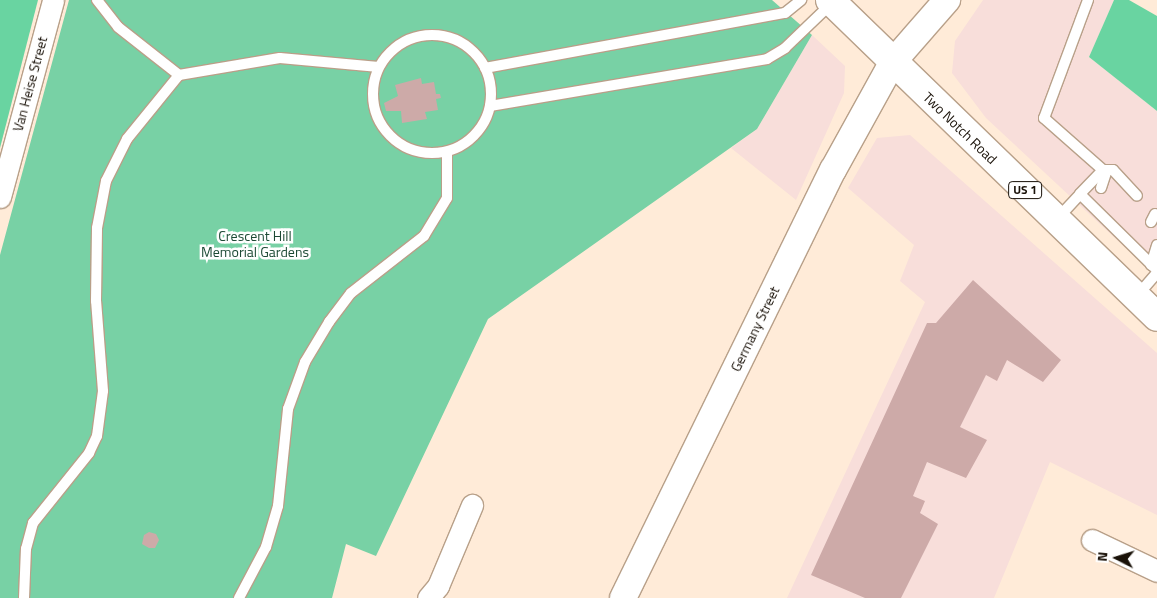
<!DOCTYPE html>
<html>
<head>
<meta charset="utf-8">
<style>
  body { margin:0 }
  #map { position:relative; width:1157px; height:598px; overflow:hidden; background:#ffebd8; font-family:"Titillium Web",sans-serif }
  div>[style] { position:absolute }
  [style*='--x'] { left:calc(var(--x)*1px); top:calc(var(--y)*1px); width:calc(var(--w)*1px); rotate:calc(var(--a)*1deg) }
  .commercial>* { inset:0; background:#f8deda }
  .green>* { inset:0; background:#78d1a5 }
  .forest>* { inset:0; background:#69d4a1 }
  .building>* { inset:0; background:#cdaaa8 }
  .roads { filter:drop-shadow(1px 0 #b8a089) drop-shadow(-1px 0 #b8a089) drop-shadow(0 1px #b8a089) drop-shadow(0 -1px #b8a089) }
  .service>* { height:10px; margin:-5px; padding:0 5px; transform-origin:5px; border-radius:5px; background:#fff }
  .service>.ring { margin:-5px; padding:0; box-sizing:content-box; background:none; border:10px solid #fff; border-radius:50% }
  .minor>* { height:21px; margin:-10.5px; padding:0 10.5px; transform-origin:10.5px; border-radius:10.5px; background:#fff }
  .tertiary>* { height:26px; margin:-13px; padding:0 13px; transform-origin:13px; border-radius:13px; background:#fff }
  .primary>* { height:28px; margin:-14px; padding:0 14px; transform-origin:14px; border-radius:14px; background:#fff }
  span { translate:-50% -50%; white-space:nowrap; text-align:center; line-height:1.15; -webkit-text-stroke:5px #fff; paint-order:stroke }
  .shield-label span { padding:1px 4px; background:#fff; border:1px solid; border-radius:4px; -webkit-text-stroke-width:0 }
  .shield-label { font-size:12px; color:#191108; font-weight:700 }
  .street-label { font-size:14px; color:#191108 }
  .park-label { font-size:14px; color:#1c4934 }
  .north { position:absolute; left:1092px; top:533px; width:50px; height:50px; -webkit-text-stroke:4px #fff; paint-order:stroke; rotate:275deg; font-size:14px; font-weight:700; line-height:20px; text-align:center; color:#191108 }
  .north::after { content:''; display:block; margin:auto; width:18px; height:22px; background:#191108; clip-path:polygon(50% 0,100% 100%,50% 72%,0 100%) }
</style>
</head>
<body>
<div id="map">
  <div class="commercial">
    <i style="clip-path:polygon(983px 0,1114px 0,1089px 57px,1157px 111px,1157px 277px,986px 118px,952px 73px,955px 41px)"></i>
    <i style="clip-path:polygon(812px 35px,845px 66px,844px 93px,796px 200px,731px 148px,757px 129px)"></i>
    <i style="clip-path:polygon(910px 135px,1157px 353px,1157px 515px,1050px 462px,994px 598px,787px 598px,925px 302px,900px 281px,914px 245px,848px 188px,877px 138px)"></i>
  </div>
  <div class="green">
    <i style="clip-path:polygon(69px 0,772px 0,812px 35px,757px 129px,488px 319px,376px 556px,346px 544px,332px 598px,0 598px,0 255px)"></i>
  </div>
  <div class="forest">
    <i style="clip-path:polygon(0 0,38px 0,0 148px)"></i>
    <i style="clip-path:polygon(1114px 0,1129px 0,1157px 16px,1157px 111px,1089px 57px)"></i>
  </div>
  <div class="building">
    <i style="clip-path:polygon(421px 78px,422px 84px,434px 82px,436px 94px,440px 94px,441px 98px,436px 99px,438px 110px,425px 112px,427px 119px,402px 123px,401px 111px,386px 111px,384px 103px,398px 96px,395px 85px)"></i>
    <i style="clip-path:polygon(973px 280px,1061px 360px,1043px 382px,1007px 360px,997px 381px,986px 375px,960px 427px,987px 440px,966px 478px,927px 462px,913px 496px,925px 501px,920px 513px,938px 524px,901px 598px,865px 598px,811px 575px,927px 323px,936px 323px)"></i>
    <i style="clip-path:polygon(149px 532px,156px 534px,159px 540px,155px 548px,149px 548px,142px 544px,144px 535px)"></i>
  </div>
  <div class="roads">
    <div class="service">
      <i style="--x:97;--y:0;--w:34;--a:52"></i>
      <i style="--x:118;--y:27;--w:78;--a:38.2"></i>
      <i style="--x:1088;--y:0;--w:126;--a:110.4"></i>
      <i style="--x:1044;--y:118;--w:79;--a:41.4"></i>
      <i style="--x:1103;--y:170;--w:10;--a:0"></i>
      <i style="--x:1113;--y:170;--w:35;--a:47"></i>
      <i class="ring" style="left:373px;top:35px;width:108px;height:108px"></i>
      <i style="--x:485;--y:68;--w:305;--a:-10.4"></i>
      <i style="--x:785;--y:13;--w:21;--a:-39"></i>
      <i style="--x:490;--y:106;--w:281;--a:-9.6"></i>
      <i style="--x:767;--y:59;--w:21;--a:-31"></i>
      <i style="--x:785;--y:48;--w:65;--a:-43.8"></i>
      <i style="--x:1103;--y:170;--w:33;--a:134"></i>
      <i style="--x:1080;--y:194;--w:108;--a:44.6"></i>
      <i style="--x:1101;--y:188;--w:19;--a:-72"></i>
      <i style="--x:1057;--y:219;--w:34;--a:-47"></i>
      <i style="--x:1151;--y:222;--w:9;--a:-63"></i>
      <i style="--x:1151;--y:265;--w:21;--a:-73"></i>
      <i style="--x:1136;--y:297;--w:32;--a:-49"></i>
      <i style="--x:24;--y:598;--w:49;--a:-87.7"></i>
      <i style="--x:26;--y:549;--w:27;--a:-75"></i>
      <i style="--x:33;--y:523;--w:90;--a:-51.3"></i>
      <i style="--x:89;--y:453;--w:19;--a:-65"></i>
      <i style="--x:97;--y:436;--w:45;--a:-82.4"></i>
      <i style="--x:103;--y:391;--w:90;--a:-94.4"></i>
      <i style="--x:96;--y:301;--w:73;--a:-89.2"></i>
      <i style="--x:97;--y:228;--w:48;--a:-79.2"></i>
      <i style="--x:106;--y:181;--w:47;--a:-63.4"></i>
      <i style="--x:127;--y:139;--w:82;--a:-50.9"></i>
      <i style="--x:179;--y:75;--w:102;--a:-9.6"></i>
      <i style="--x:280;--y:58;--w:99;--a:5.2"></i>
      <i style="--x:239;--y:598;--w:58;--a:-62.1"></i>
      <i style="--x:266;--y:547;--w:43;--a:-73.7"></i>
      <i style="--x:278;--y:506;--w:98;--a:-84.1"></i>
      <i style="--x:288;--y:409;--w:50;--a:-70.1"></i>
      <i style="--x:305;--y:362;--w:47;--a:-59"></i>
      <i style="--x:329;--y:322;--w:36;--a:-53"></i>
      <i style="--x:351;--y:293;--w:93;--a:-38"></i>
      <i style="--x:424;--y:236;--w:44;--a:-58.8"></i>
      <i style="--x:447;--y:198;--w:45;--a:-90"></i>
    </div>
    <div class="minor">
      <i style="--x:0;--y:197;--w:204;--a:-74.9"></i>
      <i style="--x:1092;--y:540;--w:72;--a:25.5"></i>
      <i style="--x:428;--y:598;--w:16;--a:-50"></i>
      <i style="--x:438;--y:586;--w:88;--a:-67.2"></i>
    </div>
    <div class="tertiary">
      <i style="--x:623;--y:598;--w:477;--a:-63.9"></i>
      <i style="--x:833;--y:170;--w:122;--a:-61.1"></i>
      <i style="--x:892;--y:63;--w:84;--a:-48.9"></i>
    </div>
    <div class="primary">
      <i style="--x:830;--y:0;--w:455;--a:44.1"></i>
    </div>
  </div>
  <div class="shield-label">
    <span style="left:1025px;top:190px">US 1</span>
  </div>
  <div class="street-label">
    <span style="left:30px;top:84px;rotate:-75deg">Van Heise Street</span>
    <span style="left:960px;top:128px;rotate:44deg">Two Notch Road</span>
    <span style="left:755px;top:329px;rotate:-64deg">Germany Street</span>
  </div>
  <div class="park-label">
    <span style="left:255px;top:244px">Crescent Hill<br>Memorial Gardens</span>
  </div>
  <div class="north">N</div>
</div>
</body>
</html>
